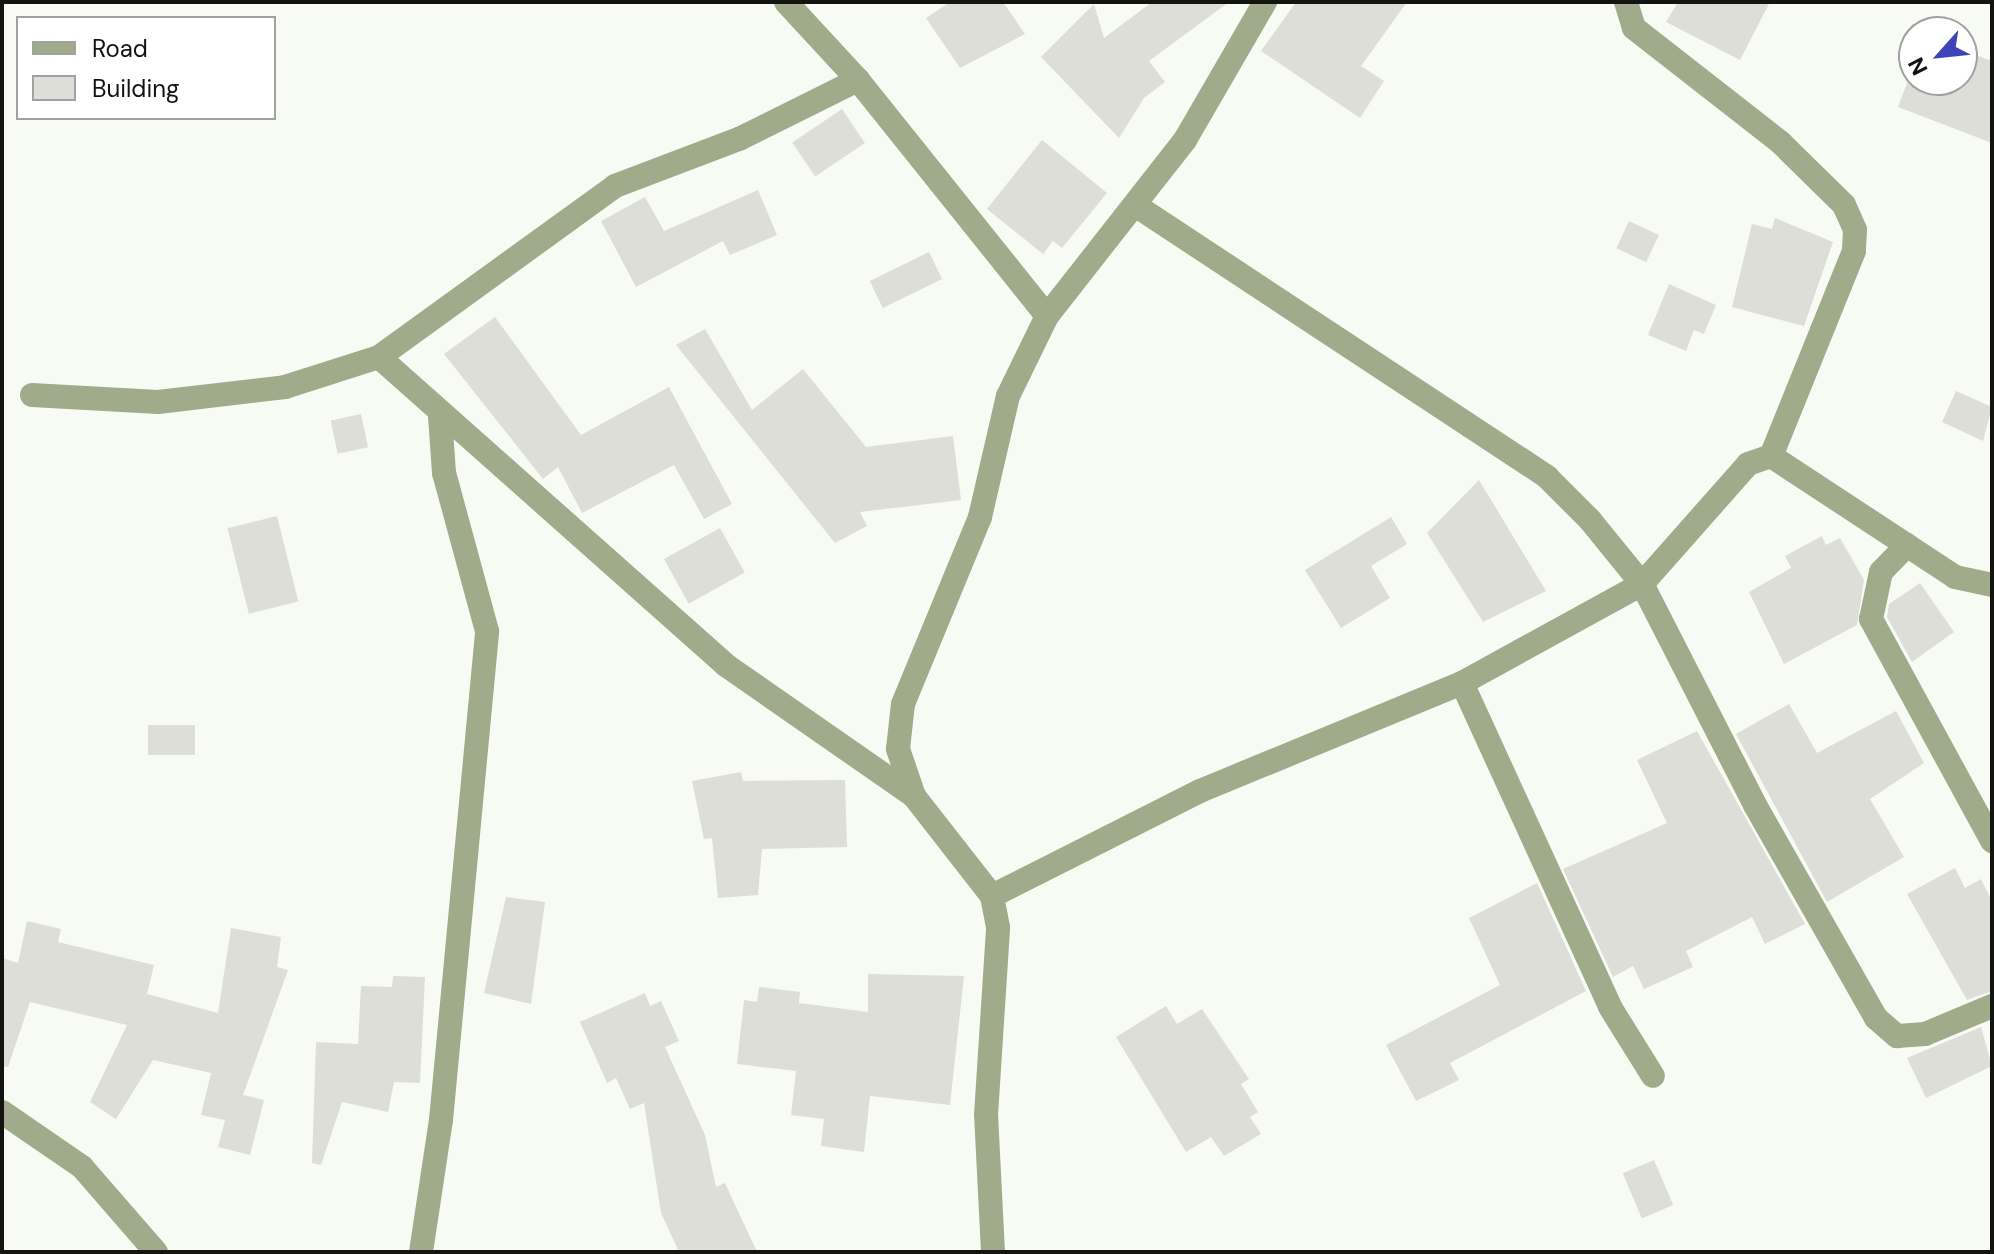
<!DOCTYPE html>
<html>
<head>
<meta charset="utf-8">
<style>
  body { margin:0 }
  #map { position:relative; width:1994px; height:1254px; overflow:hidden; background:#f8fbf4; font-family:"DM Sans",sans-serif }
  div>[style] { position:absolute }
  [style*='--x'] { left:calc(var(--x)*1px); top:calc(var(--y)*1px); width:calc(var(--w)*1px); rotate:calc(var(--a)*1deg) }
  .building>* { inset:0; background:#dcded7; transform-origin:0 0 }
  .minor>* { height:24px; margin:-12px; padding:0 12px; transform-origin:12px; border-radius:12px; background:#a0ab8b }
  span { translate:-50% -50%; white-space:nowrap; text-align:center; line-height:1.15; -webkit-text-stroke:7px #fff; paint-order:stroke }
  .frame { position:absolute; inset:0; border:4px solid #131412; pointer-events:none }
  .legend { position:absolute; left:16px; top:16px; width:260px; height:104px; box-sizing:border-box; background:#fff; border:2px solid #a1a1a0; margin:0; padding:10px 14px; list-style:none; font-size:24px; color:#131412 }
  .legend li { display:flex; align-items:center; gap:16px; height:40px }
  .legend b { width:40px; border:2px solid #a1a1a0 }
  .north { position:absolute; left:1898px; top:16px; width:80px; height:80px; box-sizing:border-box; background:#fff; border:2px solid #a1a1a0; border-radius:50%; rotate:243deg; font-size:22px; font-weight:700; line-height:32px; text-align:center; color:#131412 }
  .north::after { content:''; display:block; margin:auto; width:28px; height:36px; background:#3f44b9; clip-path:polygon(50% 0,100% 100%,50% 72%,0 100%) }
</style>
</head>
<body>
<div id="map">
  <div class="building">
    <i style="clip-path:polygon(950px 2px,1003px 2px,1025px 34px,960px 68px,926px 18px)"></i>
    <i style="clip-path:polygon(1152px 2px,1229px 2px,1149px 61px,1165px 82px,1144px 98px,1119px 138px,1041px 57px,1094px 4px,1104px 38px)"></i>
    <i style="clip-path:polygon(1296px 2px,1407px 2px,1361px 66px,1384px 81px,1360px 118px,1261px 51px)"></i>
    <i style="clip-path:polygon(1678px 2px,1770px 2px,1740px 60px,1666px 22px)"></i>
    <i style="clip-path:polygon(1962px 50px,1992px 61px,1992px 143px,1898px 107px,1914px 64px,1914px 80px,1962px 80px)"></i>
    <i style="left:842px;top:109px;width:41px;height:60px;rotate:56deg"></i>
    <i style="clip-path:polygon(1042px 140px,1107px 193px,1062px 248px,1053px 241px,1043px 254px,987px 209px)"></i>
    <i style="clip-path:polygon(758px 190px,777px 235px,730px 255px,723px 241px,636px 287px,601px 221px,645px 197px,664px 231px)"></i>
    <i style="clip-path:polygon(1775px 218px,1833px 242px,1804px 326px,1732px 307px,1752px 224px,1772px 229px)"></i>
    <i style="left:1629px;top:221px;width:33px;height:30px;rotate:25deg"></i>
    <i style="left:929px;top:252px;width:30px;height:66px;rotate:64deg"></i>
    <i style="clip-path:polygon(1669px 284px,1716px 305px,1704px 334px,1694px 330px,1686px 351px,1648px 335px)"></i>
    <i style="clip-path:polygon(495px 317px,581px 435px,669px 387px,732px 504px,704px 519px,674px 465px,582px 513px,558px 467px,543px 479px,444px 354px)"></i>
    <i style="clip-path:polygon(705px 329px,752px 410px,803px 369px,866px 447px,953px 436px,961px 500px,860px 512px,867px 526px,835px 543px,676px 345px)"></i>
    <i style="clip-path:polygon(1956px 391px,1992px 407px,1983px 441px,1942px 422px)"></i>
    <i style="left:361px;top:414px;width:34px;height:31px;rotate:78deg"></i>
    <i style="clip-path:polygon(1479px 480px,1546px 591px,1483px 622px,1427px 533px)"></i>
    <i style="left:277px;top:516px;width:88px;height:51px;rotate:76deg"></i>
    <i style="clip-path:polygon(1391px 517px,1407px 544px,1371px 566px,1390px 598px,1341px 628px,1305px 570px)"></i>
    <i style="left:720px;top:528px;width:51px;height:64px;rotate:61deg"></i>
    <i style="clip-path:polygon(1822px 536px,1826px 545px,1840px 538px,1864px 580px,1857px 625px,1784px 664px,1749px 592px,1791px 568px,1785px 556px)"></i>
    <i style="clip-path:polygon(1920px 583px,1954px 632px,1912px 662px,1887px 617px,1889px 604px)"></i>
    <i style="clip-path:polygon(1789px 704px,1817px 753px,1896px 711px,1924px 763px,1870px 799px,1904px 857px,1827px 902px,1736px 734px)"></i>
    <i style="left:148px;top:725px;width:47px;height:30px"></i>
    <i style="clip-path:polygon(1697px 731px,1805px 924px,1765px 944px,1752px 917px,1686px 951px,1693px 967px,1644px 989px,1633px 966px,1613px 977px,1563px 869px,1667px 823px,1637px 760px)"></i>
    <i style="clip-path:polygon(741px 772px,743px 781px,845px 780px,847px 847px,762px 849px,758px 895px,718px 898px,712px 838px,704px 839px,692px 781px)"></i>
    <i style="clip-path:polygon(1955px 868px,1965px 888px,1981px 879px,1992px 901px,1992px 991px,1967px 1000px,1907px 894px)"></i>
    <i style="clip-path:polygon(1537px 883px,1586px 991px,1450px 1063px,1459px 1080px,1416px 1101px,1386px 1045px,1500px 985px,1469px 918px)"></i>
    <i style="clip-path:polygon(506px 897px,545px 902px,531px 1004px,484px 993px)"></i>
    <i style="clip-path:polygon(27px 921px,61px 929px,58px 942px,154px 965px,147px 994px,218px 1013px,231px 928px,281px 937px,277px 967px,288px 970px,243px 1095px,264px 1100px,250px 1155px,218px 1147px,225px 1120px,201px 1115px,211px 1073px,153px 1060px,116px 1119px,90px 1102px,127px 1025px,30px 1002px,8px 1067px,2px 1066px,2px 958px,18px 963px)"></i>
    <i style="clip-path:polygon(868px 974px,964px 976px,950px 1105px,870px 1096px,864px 1152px,821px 1146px,824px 1119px,791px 1115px,796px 1071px,737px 1064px,744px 1000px,757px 1002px,759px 987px,800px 992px,799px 1003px,868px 1012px)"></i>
    <i style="clip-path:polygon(393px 976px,425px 977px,420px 1083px,394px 1082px,388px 1112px,342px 1102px,321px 1165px,312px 1163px,316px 1042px,358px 1044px,361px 986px,392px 987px)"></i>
    <i style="clip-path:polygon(645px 993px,650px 1006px,661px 1001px,679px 1041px,665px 1047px,705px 1135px,716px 1187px,725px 1183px,757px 1252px,679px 1252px,661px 1213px,644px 1103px,630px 1109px,616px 1078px,607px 1083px,580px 1022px)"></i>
    <i style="clip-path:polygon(1166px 1006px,1177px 1024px,1202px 1009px,1249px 1079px,1241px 1084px,1258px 1112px,1250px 1117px,1261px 1134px,1224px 1156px,1211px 1137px,1186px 1152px,1116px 1037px)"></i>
    <i style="clip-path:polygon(1981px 1027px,1992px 1066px,1926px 1098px,1907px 1058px)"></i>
    <i style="left:1654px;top:1160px;width:49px;height:34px;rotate:67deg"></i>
  </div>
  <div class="minor">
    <i style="--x:786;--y:2;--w:106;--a:47.3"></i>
    <i style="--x:858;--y:80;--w:302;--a:51.3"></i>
    <i style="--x:1626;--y:2;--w:27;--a:73"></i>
    <i style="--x:1634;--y:28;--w:187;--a:38"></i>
    <i style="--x:1781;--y:143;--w:88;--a:44.5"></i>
    <i style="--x:1844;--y:205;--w:27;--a:66"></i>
    <i style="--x:1855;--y:230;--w:21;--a:93"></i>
    <i style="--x:1854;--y:251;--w:221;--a:112"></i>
    <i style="--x:1135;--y:205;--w:494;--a:33.4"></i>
    <i style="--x:1547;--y:477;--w:61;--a:45"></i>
    <i style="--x:1590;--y:520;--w:82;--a:50.9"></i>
    <i style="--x:1642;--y:584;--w:248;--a:62.9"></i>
    <i style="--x:1755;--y:805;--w:245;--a:60.4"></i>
    <i style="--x:1876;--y:1018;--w:28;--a:41"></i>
    <i style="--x:1897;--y:1036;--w:28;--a:-4"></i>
    <i style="--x:1925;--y:1034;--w:73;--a:-22.7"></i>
    <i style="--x:379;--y:357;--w:465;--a:41.6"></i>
    <i style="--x:727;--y:666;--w:228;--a:34.8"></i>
    <i style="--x:32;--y:395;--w:126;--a:3.2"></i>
    <i style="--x:158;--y:402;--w:128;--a:-6.7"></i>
    <i style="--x:285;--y:387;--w:99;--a:-17.7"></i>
    <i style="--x:379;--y:357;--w:291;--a:-35.9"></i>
    <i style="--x:615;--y:186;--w:133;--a:-20.8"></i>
    <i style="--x:739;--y:139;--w:133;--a:-26.4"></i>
    <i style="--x:1907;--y:545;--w:37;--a:134"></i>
    <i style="--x:1881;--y:572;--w:48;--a:102"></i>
    <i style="--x:1871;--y:619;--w:253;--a:61.4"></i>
    <i style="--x:1462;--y:683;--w:356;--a:65.4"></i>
    <i style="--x:1610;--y:1007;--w:81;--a:58.1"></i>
    <i style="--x:992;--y:896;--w:233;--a:-26.8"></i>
    <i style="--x:1200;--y:791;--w:283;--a:-22.4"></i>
    <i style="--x:1462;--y:683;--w:205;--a:-28.8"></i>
    <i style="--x:1642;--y:584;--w:160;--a:-48.5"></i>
    <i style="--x:1748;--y:464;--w:24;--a:-19"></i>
    <i style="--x:1771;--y:456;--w:220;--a:33.3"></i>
    <i style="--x:1955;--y:577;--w:38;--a:12"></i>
    <i style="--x:2;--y:1112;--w:97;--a:34.5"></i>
    <i style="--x:82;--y:1167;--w:113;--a:49"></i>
    <i style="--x:421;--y:1252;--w:134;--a:-81.4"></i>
    <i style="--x:441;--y:1120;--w:491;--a:-84.6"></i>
    <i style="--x:487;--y:631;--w:164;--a:-105.2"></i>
    <i style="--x:444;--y:473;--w:57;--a:-94"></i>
    <i style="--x:993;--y:1252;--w:137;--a:-92.9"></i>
    <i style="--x:986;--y:1115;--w:188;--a:-86.3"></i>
    <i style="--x:998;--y:927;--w:32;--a:-101"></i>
    <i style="--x:992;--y:896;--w:127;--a:-128"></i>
    <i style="--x:914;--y:796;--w:50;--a:-108.8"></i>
    <i style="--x:898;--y:749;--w:45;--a:-83.7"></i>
    <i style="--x:903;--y:704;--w:202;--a:-67.6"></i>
    <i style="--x:980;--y:517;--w:124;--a:-77"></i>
    <i style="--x:1008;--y:396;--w:89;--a:-64"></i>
    <i style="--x:1047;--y:316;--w:224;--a:-51.9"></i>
    <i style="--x:1185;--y:140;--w:160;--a:-59.9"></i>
  </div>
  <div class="frame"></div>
  <ul class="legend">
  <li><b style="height:10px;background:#a0ab8b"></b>Road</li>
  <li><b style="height:22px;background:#dcded7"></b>Building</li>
  </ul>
  <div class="north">N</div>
</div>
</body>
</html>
